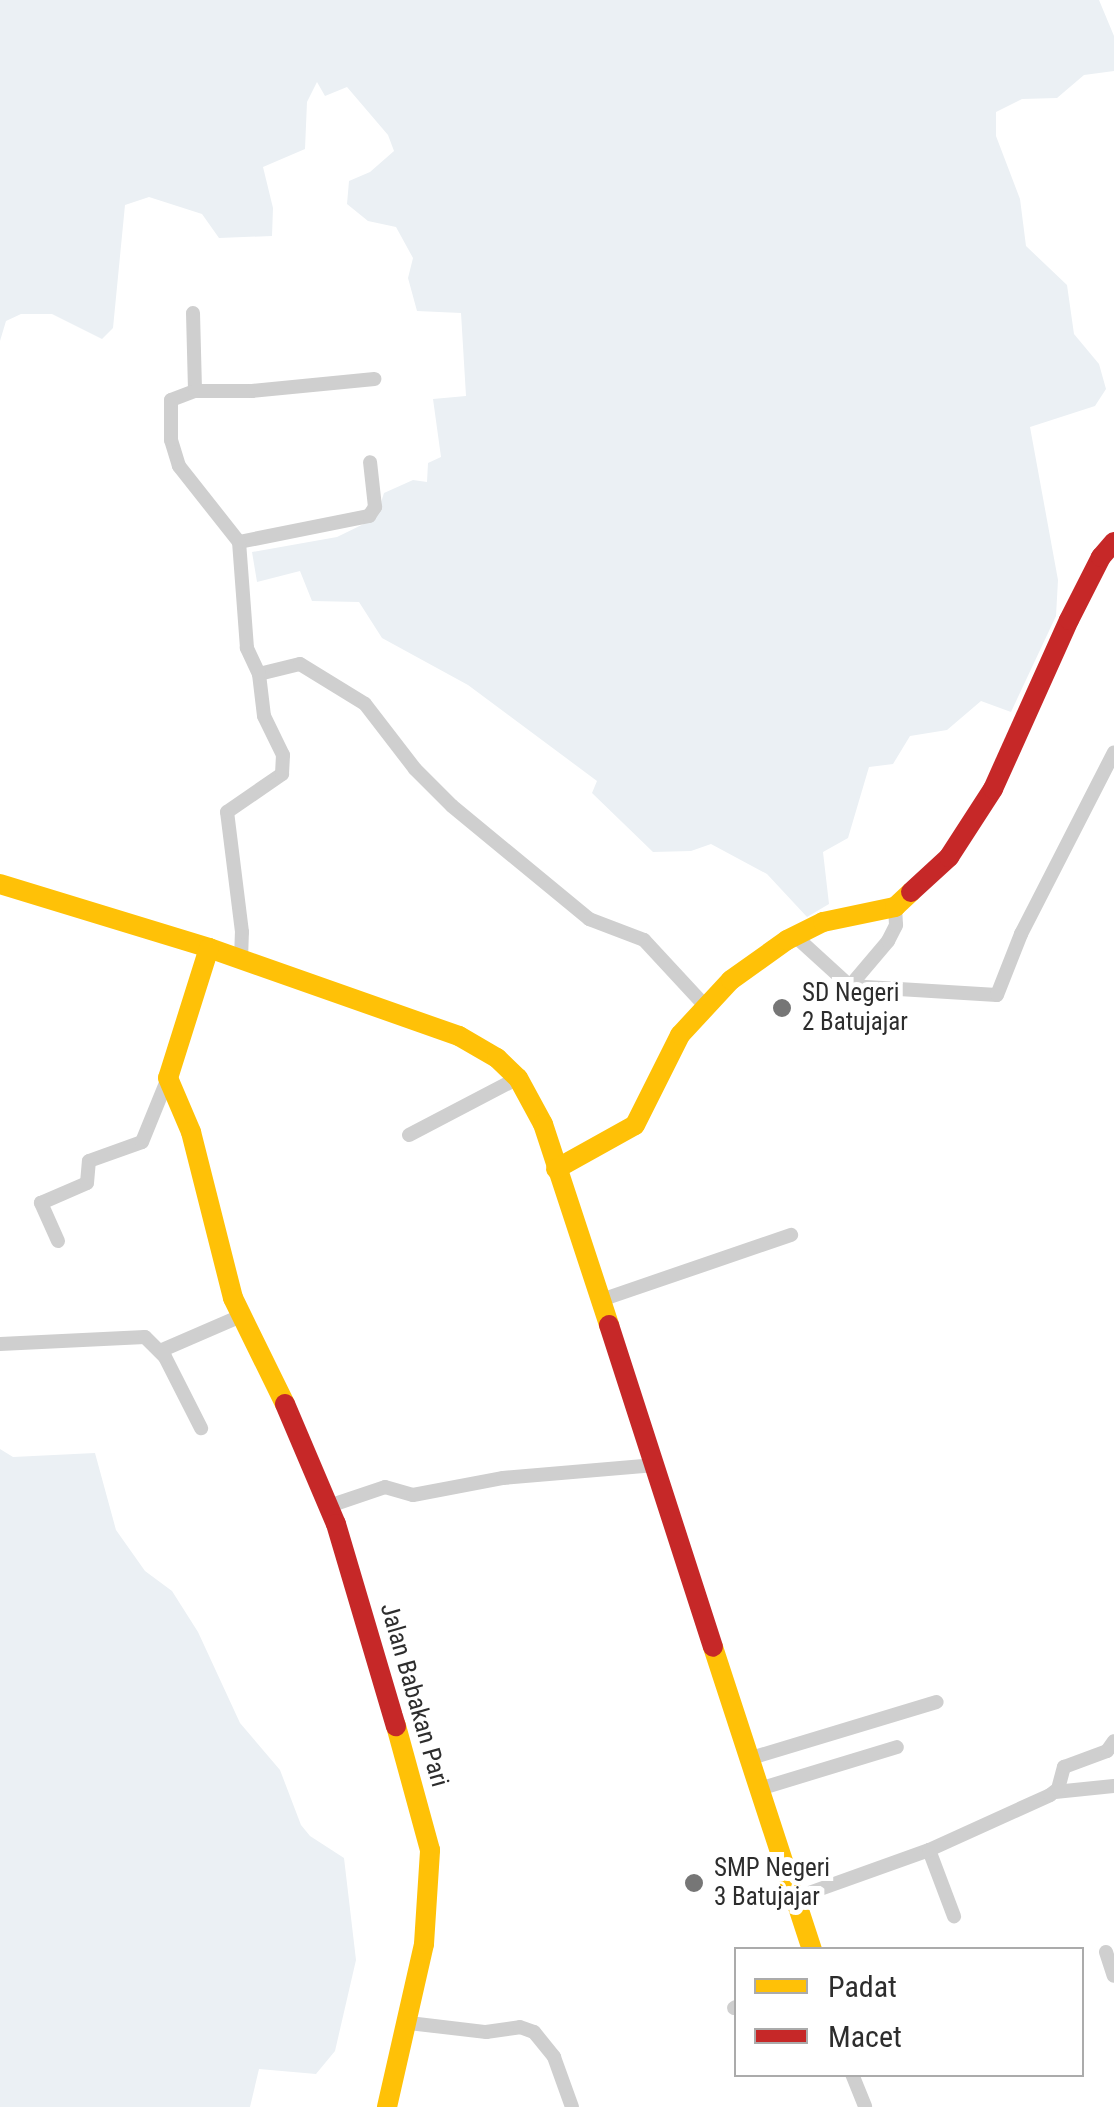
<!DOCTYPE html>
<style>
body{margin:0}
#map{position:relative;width:1114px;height:2107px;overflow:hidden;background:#fff;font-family:"Roboto Condensed",sans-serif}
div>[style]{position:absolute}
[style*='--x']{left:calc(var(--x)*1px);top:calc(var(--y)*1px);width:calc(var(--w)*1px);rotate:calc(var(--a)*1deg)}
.green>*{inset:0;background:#ebf0f4}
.street>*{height:14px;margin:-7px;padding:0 7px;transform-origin:7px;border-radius:7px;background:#cfcfcf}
.slow>*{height:20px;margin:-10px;padding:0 10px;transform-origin:10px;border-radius:10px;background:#ffc107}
.jam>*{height:20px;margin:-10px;padding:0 10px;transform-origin:10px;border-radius:10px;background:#c62828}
.dots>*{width:28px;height:28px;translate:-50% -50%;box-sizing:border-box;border:5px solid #fff;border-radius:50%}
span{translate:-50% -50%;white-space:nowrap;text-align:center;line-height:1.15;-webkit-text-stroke:10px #fff;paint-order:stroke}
.poi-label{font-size:25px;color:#2d2d2d}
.left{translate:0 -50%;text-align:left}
.street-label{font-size:25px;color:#2d2d2d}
.legend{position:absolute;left:734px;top:1947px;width:350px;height:130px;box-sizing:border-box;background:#fff;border:2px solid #ababab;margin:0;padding:12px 18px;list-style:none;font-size:30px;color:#2d2d2d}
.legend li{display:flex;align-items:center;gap:20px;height:50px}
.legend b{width:50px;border:2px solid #ababab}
</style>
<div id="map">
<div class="green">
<div style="clip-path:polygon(0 0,1099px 0,1114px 36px,1114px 71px,1084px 75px,1057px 98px,1022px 99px,996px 112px,996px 136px,1020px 199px,1026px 246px,1067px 285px,1074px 334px,1099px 364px,1106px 389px,1095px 406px,1030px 427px,1058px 580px,1056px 616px,1011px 712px,981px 701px,947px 730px,910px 736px,893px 764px,869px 767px,848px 838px,823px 852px,829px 904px,807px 917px,767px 874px,711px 844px,691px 851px,653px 852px,592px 793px,597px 781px,468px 685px,382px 638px,359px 602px,312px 601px,300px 571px,257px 582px,252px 552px,337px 537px,376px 518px,384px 493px,413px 480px,427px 482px,428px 463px,441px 457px,433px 399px,466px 396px,461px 313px,417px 311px,408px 278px,413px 258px,396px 227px,368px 221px,347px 204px,349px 181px,370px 172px,394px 151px,388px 135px,347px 87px,325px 96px,317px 82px,307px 102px,305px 149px,263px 167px,273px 208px,272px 236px,219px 238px,202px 214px,149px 197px,125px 205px,113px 328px,102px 339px,52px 314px,21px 314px,6px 321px,0 341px)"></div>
<div style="clip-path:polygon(0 1449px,13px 1457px,95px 1453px,116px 1530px,145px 1571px,172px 1591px,198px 1632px,240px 1723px,280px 1770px,301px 1825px,310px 1836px,344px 1858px,356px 1960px,335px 2051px,316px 2074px,259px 2069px,250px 2107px,0 2107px)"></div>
</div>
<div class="street">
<div style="--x:193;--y:313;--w:78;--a:88.5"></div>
<div style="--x:239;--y:542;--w:133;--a:-11.3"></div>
<div style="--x:369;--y:516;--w:11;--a:-56"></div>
<div style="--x:375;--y:507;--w:45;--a:-96.3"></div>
<div style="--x:259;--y:674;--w:42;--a:-13.7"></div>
<div style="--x:300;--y:664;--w:76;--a:31.6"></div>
<div style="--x:365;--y:704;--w:82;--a:52.4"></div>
<div style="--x:415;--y:769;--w:52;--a:45"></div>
<div style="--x:452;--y:806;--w:178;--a:39.5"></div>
<div style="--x:589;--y:919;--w:59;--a:20.9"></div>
<div style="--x:644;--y:940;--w:91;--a:47.2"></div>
<div style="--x:795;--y:936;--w:74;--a:42.3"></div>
<div style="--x:850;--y:986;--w:147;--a:3.5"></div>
<div style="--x:997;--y:995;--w:66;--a:-68.5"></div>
<div style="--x:1021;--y:934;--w:204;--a:-62.9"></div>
<div style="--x:241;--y:959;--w:27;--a:-88"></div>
<div style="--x:242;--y:932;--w:121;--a:-97.1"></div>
<div style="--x:227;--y:812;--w:67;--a:-34.6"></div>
<div style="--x:282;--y:774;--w:19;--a:-87"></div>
<div style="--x:283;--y:755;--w:43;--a:-116"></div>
<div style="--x:264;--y:716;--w:42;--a:-96.8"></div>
<div style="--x:259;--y:674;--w:29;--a:-115"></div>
<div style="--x:247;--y:648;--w:106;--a:-94.3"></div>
<div style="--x:239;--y:542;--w:97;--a:-128.3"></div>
<div style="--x:179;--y:466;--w:27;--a:-107"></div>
<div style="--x:171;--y:440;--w:40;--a:-90"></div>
<div style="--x:171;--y:400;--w:26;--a:-21"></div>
<div style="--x:195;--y:391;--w:57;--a:0"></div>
<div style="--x:252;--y:391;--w:123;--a:-5.6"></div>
<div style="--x:850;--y:986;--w:59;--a:-49.8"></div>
<div style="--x:888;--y:941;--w:18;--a:-63"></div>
<div style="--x:896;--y:925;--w:18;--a:-93"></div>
<div style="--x:409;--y:1135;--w:123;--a:-27.6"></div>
<div style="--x:58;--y:1241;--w:42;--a:-114.1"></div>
<div style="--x:41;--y:1203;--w:50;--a:-23.5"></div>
<div style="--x:87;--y:1183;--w:22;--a:-85"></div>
<div style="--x:89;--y:1161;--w:56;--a:-19.7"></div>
<div style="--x:142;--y:1142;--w:69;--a:-67.9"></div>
<div style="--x:601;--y:1300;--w:201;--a:-18.9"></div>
<div style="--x:0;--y:1344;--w:145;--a:-2.8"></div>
<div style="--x:145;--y:1337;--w:28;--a:45"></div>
<div style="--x:165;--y:1357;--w:80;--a:63.1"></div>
<div style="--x:160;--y:1351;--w:90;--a:-23.4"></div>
<div style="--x:329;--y:1506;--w:59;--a:-18.7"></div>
<div style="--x:385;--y:1487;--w:29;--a:16"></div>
<div style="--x:413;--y:1495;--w:92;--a:-10.7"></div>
<div style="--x:503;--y:1478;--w:153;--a:-4.9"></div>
<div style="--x:748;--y:1759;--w:197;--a:-16.8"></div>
<div style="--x:759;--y:1789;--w:144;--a:-16.9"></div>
<div style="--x:1055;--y:1792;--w:59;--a:-5.8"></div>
<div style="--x:929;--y:1850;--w:71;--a:69.3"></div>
<div style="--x:795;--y:1898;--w:142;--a:-19.7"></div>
<div style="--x:929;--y:1850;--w:133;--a:-24.4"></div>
<div style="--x:1050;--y:1795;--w:10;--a:-37"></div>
<div style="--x:1058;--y:1789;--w:23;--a:-75"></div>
<div style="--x:1064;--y:1767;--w:46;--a:-20.4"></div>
<div style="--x:1107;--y:1751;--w:12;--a:-55"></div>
<div style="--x:1106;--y:1952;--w:25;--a:72"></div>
<div style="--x:734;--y:2008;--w:2;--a:-27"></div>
<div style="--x:409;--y:2023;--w:78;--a:6.7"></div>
<div style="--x:486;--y:2032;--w:34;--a:-8"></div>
<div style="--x:520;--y:2027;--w:15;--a:20"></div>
<div style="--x:534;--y:2032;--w:32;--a:51"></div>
<div style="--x:554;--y:2057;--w:53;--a:70.2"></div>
<div style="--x:852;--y:2074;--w:35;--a:68"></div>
</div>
<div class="slow">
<div style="--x:0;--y:884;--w:219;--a:17"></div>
<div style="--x:209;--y:948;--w:265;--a:19.4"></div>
<div style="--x:459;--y:1036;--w:44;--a:30.1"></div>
<div style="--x:497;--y:1058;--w:29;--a:44"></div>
<div style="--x:518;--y:1078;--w:52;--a:61.5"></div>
<div style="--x:543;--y:1124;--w:212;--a:71.8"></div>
<div style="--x:209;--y:948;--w:136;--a:107.5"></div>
<div style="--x:168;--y:1078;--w:59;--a:66.9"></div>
<div style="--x:191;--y:1132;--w:171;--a:75.8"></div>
<div style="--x:233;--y:1298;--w:118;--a:63.9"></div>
<div style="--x:556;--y:1169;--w:90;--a:-29.1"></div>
<div style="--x:635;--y:1125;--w:101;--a:-63.4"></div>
<div style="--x:680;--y:1035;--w:75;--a:-47.2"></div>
<div style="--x:731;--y:980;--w:69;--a:-35.5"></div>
<div style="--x:787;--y:940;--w:40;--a:-26.6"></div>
<div style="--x:823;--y:922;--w:74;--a:-11.8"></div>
<div style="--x:895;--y:907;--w:22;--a:-43"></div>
<div style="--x:713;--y:1647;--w:319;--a:71.9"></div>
<div style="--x:387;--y:2107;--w:167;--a:-77.2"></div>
<div style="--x:424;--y:1944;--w:94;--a:-86.3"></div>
<div style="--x:430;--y:1850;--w:129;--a:-105.3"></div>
</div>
<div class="jam">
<div style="--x:911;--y:892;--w:52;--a:-42.6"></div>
<div style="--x:949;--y:857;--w:81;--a:-57.1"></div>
<div style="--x:993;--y:789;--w:185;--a:-65.8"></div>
<div style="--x:1069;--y:620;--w:71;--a:-63.1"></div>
<div style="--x:1101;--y:557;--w:20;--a:-49"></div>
<div style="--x:609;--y:1325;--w:338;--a:72.1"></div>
<div style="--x:285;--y:1404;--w:130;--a:67"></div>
<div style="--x:336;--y:1524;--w:211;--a:73.5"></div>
</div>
<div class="dots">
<div style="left:782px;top:1008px;background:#767676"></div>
<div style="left:694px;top:1883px;background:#767676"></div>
</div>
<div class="poi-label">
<span class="left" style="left:802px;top:1008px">SD Negeri<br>2 Batujajar</span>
<span class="left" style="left:714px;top:1883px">SMP Negeri<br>3 Batujajar</span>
</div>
<div class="street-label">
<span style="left:414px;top:1695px;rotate:74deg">Jalan Babakan Pari</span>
</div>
<ul class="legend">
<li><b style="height:12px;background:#ffc107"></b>Padat</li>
<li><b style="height:12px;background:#c62828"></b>Macet</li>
</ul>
</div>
